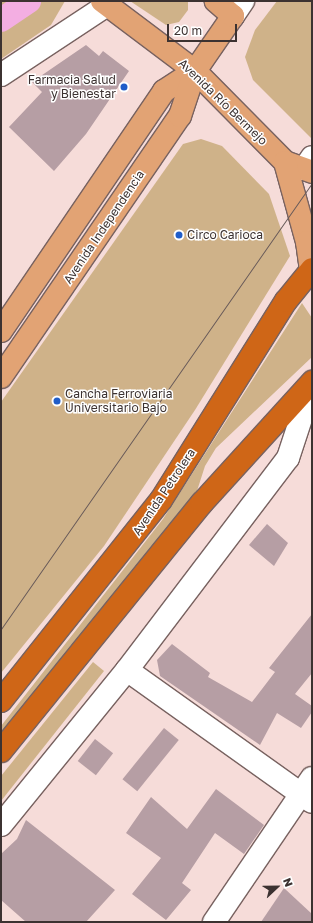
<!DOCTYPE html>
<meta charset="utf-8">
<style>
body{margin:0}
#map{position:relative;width:313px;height:923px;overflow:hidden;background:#f6dcd9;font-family:"Golos Text",sans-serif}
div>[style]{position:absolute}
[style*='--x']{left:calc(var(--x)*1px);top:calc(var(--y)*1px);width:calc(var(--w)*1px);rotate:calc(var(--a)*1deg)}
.green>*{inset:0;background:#cfb289}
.canal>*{height:24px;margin:-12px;padding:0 12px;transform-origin:12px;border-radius:12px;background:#f3aee2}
.building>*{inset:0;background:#b69ea4;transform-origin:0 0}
.roads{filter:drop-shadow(1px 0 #786260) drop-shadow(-1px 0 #786260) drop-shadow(0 1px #786260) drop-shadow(0 -1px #786260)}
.minor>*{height:22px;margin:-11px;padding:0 11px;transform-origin:11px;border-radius:11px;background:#fff}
.major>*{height:22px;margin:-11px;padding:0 11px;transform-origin:11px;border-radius:11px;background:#e2a374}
.highway>*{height:22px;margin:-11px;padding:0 11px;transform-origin:11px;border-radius:11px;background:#cf6617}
.tram>*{height:1px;margin:-0.5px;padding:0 0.5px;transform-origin:0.5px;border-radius:0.5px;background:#685a59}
.dots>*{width:11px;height:11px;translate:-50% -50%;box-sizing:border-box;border:2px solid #fff;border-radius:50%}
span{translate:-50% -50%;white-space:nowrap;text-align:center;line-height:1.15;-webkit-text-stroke:3px #fff;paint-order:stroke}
.poi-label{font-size:12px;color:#3c3231}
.right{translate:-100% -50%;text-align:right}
.left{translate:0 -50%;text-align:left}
.street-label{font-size:12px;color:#3c3231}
.frame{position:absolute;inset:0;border:2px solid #3c3231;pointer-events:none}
.north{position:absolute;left:257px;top:867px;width:40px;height:40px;-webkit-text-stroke:3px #fff;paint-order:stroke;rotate:68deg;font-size:11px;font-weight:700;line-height:16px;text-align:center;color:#3c3231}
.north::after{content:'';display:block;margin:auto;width:14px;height:18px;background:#3c3231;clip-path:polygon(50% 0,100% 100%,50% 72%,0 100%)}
.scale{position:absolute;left:167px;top:24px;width:70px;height:18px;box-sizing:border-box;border:2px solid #3c3231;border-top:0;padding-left:5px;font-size:12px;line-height:14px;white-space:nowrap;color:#3c3231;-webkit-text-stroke:3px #fff;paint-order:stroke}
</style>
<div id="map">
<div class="green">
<div style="clip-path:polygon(1px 1px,65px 1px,51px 25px,1px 59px)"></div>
<div style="clip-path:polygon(130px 1px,188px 1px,188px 10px,179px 22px,166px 25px)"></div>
<div style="clip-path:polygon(277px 1px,312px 1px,312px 139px,253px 80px,245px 57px,255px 30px)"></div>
<div style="clip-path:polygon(201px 139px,222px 146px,269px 194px,290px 256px,195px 410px,104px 546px,1px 673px,1px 402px,183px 144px)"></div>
<div style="clip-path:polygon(302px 303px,312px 318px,312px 357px,216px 448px,205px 466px,196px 494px,1px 733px,1px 726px,163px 519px)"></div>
<div style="clip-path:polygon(93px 662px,104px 671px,1px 801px,1px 776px)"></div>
</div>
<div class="canal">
<div style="--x:1;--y:20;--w:34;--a:-34"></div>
</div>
<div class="building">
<div style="clip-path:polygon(86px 45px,99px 56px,103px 51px,129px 71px,86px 134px,54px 171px,9px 127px,42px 92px,32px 82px)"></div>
<div style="clip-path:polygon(267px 524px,288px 543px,274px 566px,249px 545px)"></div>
<div style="clip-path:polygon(312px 614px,312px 673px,295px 694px,312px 706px,312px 712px,301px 728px,277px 713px,260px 745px,160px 676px,157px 660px,172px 644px,210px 673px,208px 677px,252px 702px,275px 672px,269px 668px)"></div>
<div style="left:164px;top:728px;width:19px;height:66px;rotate:39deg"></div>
<div style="left:95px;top:739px;width:23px;height:28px;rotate:38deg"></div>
<div style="clip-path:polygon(216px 789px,264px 825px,244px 854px,215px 833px,182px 883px,191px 890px,166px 920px,132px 894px,161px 858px,126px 833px,151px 797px,187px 829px)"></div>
<div style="clip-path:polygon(26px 820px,115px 890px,86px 922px,26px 922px,1px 900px,1px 854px,17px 839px)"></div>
<div style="clip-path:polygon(284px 888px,312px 914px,312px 922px,261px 922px)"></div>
</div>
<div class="roads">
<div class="minor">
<div style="--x:233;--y:16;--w:18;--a:-56"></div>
<div style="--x:1;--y:75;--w:127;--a:-33.4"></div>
<div style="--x:304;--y:169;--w:14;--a:-56"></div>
<div style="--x:127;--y:670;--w:227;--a:35.5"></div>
<div style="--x:1;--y:825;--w:200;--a:-50.9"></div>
<div style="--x:127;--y:670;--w:266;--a:-52.8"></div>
<div style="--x:288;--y:458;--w:77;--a:-71.8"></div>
<div style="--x:214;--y:922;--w:174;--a:-55.8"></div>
</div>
<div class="major">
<div style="--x:102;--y:1;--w:116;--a:37"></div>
<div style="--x:195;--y:71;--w:128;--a:45.3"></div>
<div style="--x:285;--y:162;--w:29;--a:20"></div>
<div style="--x:285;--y:162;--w:83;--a:74.6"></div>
<div style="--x:307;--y:242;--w:29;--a:82"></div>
<div style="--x:1;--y:331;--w:290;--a:-55.8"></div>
<div style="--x:164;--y:91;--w:37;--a:-33"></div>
<div style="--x:1;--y:377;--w:316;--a:-55.6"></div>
<div style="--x:180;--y:116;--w:47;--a:-71.6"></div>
<div style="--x:195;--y:71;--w:67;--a:-55.4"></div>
<div style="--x:233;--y:16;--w:23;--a:-139"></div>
</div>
<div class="highway">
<div style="--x:1;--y:701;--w:257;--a:-51.5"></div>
<div style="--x:161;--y:500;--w:235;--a:-57.9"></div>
<div style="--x:286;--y:301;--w:41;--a:-50.9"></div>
<div style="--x:1;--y:751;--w:319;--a:-51"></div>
<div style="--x:202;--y:503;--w:164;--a:-47.7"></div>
</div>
</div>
<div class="tram">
<div style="--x:1;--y:629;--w:544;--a:-55.11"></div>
</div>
<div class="dots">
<div style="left:124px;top:87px;background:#1f5dc9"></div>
<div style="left:179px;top:235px;background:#1f5dc9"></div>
<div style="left:57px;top:401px;background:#1f5dc9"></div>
</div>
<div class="poi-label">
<span class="right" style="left:116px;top:87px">Farmacia Salud<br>y Bienestar</span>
<span class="left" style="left:187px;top:235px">Circo Carioca</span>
<span class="left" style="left:65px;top:401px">Cancha Ferroviaria<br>Universitario Bajo</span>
</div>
<div class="street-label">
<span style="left:223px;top:102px;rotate:44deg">Avenida Río Bermejo</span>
<span style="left:104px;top:227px;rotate:-56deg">Avenida Independencia</span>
<span style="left:164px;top:492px;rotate:-56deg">Avenida Petrolera</span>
</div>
<div class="frame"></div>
<div class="north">N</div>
<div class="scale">20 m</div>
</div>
